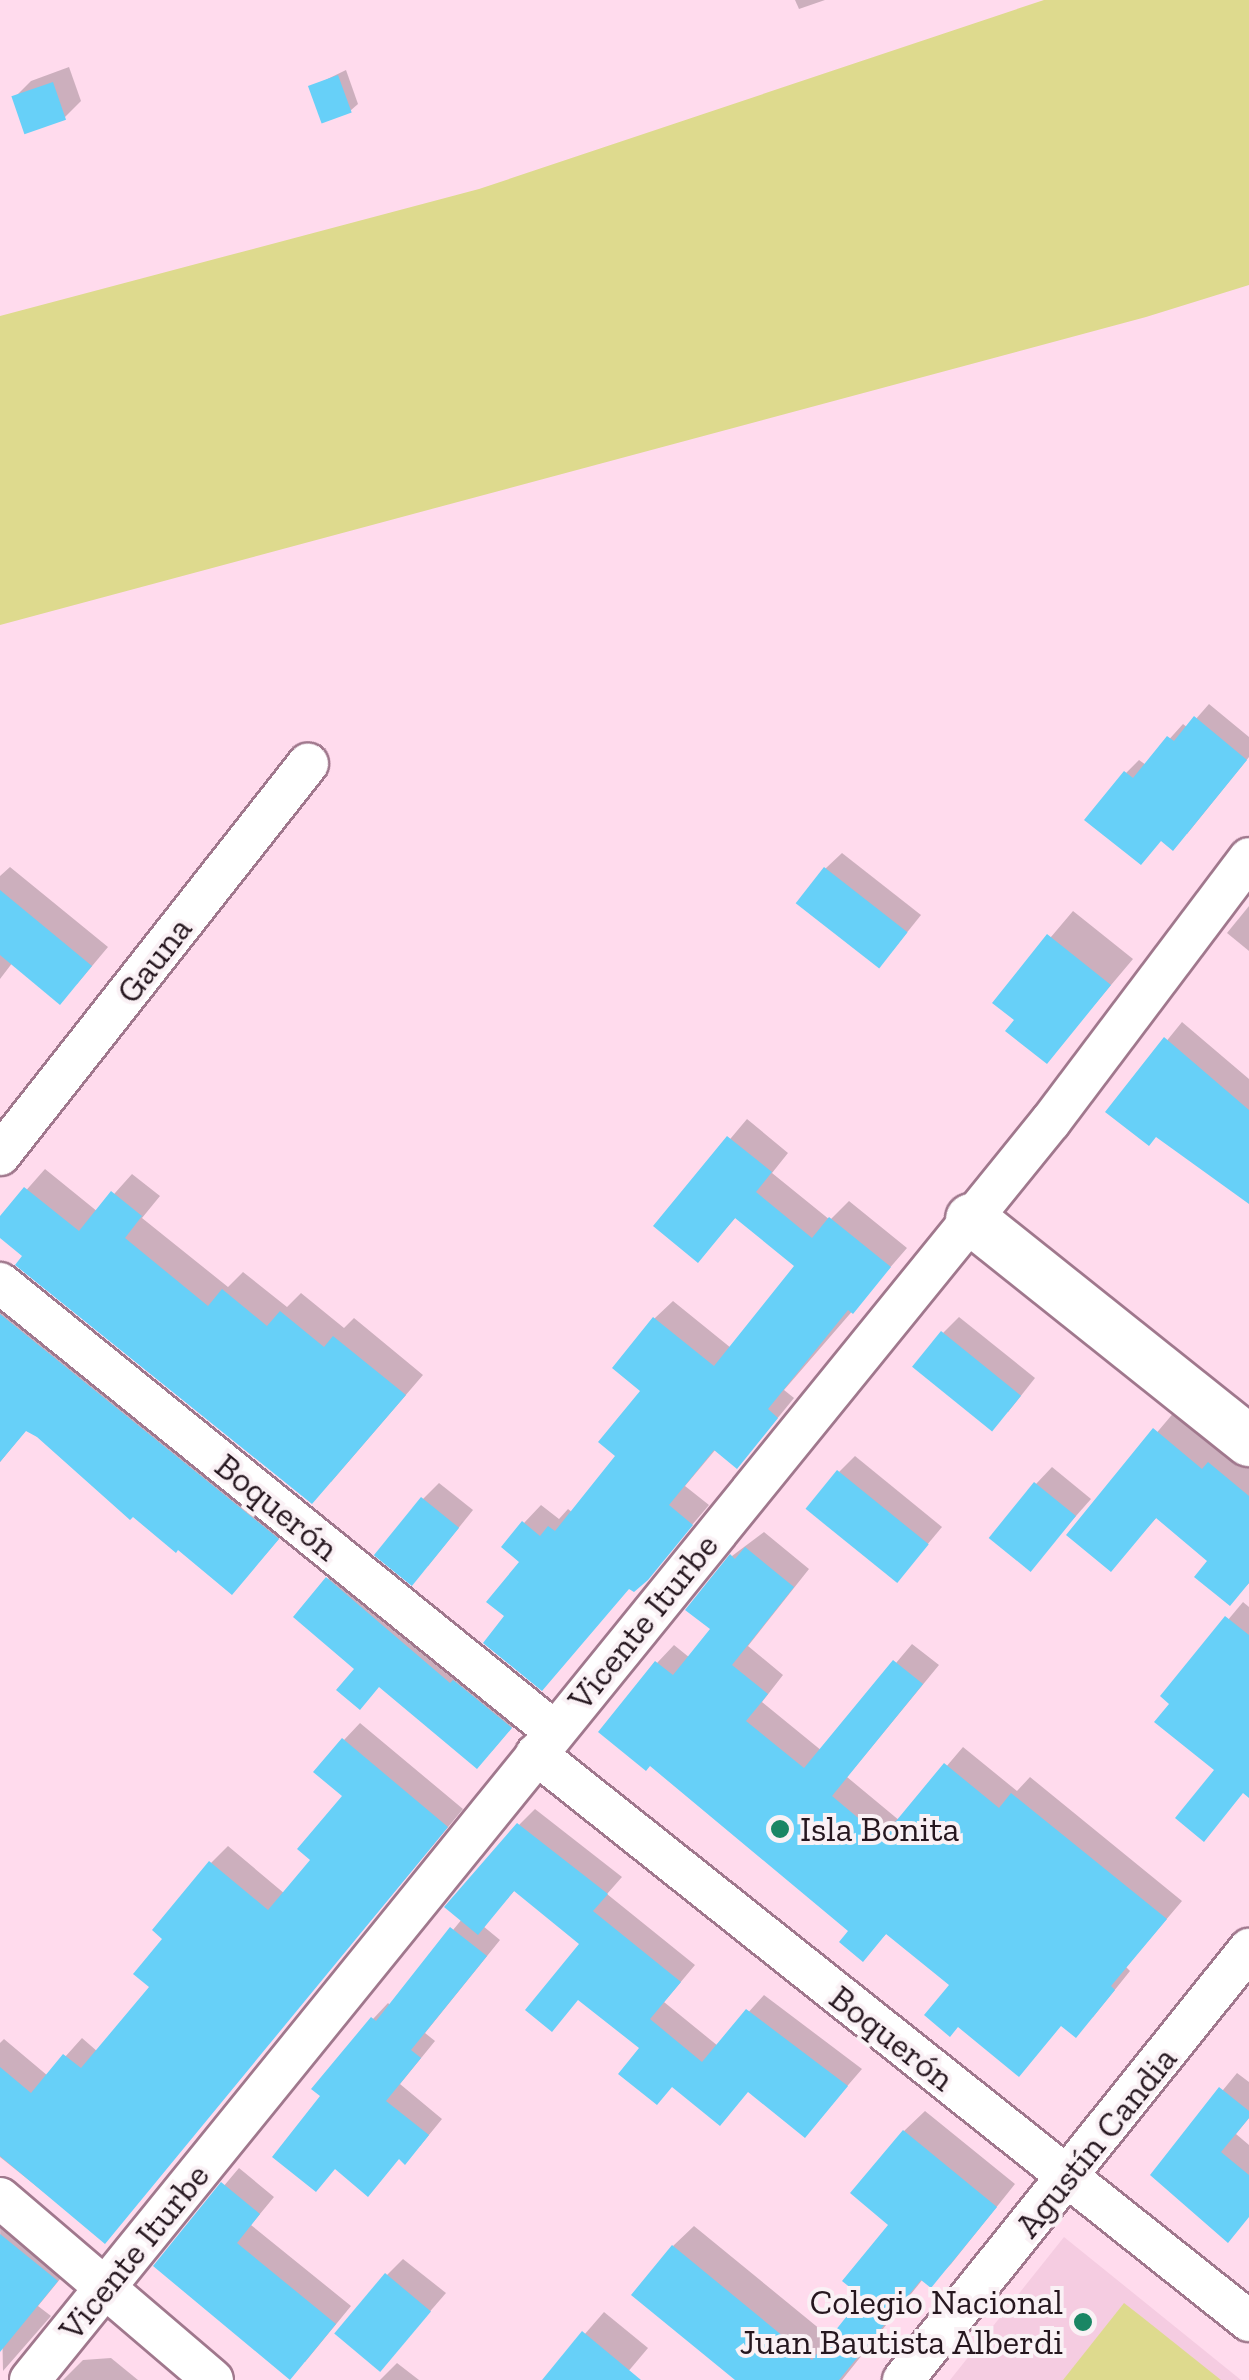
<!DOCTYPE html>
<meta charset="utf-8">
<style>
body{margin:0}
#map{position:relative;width:1249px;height:2380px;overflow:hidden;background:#ffdbed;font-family:"Zilla Slab",serif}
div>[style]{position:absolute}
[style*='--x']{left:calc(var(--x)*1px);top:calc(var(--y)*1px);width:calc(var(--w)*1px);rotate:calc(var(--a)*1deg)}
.built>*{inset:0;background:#f5cce1}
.green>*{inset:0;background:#deda8e}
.shadow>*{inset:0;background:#0003}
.building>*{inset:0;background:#67d0f8;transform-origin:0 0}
.roads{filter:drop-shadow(2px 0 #a0788d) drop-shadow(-2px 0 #a0788d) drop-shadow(0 2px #a0788d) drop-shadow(0 -2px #a0788d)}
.minor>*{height:40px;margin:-20px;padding:0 20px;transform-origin:20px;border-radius:20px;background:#fff}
.tertiary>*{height:50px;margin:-25px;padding:0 25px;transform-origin:25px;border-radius:25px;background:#fff}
.dots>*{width:28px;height:28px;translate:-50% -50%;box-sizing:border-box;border:5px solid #faf1f5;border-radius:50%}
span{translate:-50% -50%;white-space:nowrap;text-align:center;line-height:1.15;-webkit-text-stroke:8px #faf1f5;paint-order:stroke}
.street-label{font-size:35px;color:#26171f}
.poi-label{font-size:35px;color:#26171f}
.left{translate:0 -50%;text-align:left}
.right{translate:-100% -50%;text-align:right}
</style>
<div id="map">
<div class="built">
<div style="clip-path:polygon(1064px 2237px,1241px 2380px,950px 2380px)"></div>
</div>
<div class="green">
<div style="clip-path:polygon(1044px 0,1249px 0,1249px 285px,1146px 317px,0 625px,0 316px,479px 189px)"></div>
<div style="clip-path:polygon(1124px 2303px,1142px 2317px,1221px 2380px,1063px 2380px)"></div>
</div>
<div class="shadow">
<div style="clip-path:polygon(795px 0,825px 0,799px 9px)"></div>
<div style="clip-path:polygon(69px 67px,81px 101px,65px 117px,15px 97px,31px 81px)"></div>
<div style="clip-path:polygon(346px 70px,358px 104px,350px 111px,311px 87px)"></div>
<div style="clip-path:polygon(1209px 704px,1249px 737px,1249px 757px,1187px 834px,1126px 773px,1139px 760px,1146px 765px,1183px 724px,1188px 728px)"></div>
<div style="clip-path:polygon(842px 853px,921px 915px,893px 950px,825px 869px)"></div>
<div style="clip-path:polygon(10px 867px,108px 947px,77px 984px,13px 962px,0 979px,0 876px)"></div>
<div style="clip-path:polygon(1249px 906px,1249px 951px,1227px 933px)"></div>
<div style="clip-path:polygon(1073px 911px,1133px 959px,1047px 1061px,1018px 1019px,996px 1002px)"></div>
<div style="clip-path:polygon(1182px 1022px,1249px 1079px,1249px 1199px,1157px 1135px,1109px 1112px)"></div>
<div style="clip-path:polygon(747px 1119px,788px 1153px,772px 1173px,830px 1220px,849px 1201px,907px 1248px,784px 1390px,794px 1398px,754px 1447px,716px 1449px,685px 1486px,709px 1505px,647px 1578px,631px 1587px,508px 1616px,523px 1561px,524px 1523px,541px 1505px,559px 1519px,568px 1509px,573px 1513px,619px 1456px,644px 1390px,615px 1367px,655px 1318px,673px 1301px,731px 1348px,798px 1266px,737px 1216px,698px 1260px,657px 1226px)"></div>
<div style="clip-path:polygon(45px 1169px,98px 1212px,132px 1174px,160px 1196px,142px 1218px,228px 1287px,243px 1272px,287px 1307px,301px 1293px,344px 1328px,354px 1318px,423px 1375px,331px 1482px,0 1235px,0 1220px)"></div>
<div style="clip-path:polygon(0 1290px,294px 1521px,248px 1575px,87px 1474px,27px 1429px,0 1462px)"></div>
<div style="clip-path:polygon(959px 1317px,1035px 1378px,1008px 1412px,943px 1333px)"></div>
<div style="clip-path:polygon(1176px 1410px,1249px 1458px,1249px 1583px,1229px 1603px,1211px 1561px,1158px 1516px,1111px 1568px,1070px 1535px)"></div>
<div style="clip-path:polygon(855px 1456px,942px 1527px,912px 1563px,839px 1472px)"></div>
<div style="clip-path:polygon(1052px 1467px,1091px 1499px,1030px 1568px,1036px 1484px)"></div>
<div style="clip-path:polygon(439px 1483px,473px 1510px,428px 1566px,423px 1499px)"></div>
<div style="clip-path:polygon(764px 1532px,809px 1569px,748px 1646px,783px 1675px,762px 1702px,822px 1751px,912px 1644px,939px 1665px,847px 1777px,900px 1821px,963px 1747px,1017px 1791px,1030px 1777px,1182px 1901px,1126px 1967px,1130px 1971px,1093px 2017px,1063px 2024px,959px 2024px,952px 1984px,888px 1932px,862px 1959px,852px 1931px,657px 1663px,674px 1645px,690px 1658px,713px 1629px,732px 1556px)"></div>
<div style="clip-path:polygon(343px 1564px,525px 1712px,492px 1751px,357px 1668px,328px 1579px)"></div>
<div style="clip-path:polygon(1243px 1602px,1249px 1607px,1249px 1792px,1217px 1770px,1164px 1696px)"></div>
<div style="clip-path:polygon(360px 1723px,463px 1809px,105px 2241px,0 2157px,0 2043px,4px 2039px,48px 2076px,82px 2038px,98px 2052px,152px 1987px,166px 1938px,211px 1863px,228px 1846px,285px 1894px,313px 1859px,346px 1795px,344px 1740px)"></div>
<div style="clip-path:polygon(535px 1809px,622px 1877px,607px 1894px,695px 1965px,664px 2002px,718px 2046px,764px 1995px,862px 2069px,805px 2135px,749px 2090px,642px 2048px,582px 1943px,516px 1889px,483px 1926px,500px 1940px,425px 2033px,435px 2041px,400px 2084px,442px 2119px,420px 2146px,324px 2096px,373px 2019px,388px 2003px,391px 2006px,462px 1919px,519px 1825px)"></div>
<div style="clip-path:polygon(1237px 2073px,1249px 2082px,1249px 2118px,1236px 2134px,1249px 2145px,1249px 2217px,1153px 2175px)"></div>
<div style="clip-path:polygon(925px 2111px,1015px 2184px,951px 2264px,930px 2285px,923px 2279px,842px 2380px,739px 2380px,673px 2246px,694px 2226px,832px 2339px,866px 2297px,892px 2224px,904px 2131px)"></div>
<div style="clip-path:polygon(239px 2168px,274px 2197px,251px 2225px,351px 2306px,305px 2362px,157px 2265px)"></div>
<div style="clip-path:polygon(13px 2212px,74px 2262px,38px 2306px,51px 2316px,3px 2371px,0 2224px)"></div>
<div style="clip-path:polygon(403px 2259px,446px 2293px,381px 2368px,387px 2275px)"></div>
<div style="clip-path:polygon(604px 2312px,648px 2348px,621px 2380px,545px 2380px)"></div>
<div style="clip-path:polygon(111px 2358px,138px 2380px,63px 2380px,83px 2360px)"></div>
<div style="clip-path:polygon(397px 2363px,419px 2380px,380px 2380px)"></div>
</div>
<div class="building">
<div style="left:338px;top:75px;width:40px;height:32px;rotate:70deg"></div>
<div style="left:53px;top:82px;width:40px;height:44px;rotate:71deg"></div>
<div style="clip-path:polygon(1194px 716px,1247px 760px,1173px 851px,1161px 841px,1141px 865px,1084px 820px,1124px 771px,1133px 778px,1167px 736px,1174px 741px)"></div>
<div style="left:824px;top:867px;width:106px;height:46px;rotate:38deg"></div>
<div style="clip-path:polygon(0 890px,92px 966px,60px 1005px,0 955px)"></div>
<div style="clip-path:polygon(1047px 934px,1111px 985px,1047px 1064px,1005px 1031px,1014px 1020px,992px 1003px)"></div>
<div style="clip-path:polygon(1164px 1037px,1249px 1110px,1249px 1204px,1156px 1137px,1149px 1146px,1105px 1112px)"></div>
<div style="clip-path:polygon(727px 1136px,772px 1172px,756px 1192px,812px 1238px,829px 1217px,891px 1267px,853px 1314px,848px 1310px,768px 1409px,778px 1418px,737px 1469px,714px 1450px,669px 1505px,693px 1525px,648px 1580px,634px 1592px,629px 1589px,542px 1691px,483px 1643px,504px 1616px,486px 1602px,519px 1562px,501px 1547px,522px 1521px,540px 1536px,548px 1526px,555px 1531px,615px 1456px,598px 1442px,640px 1391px,612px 1368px,653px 1317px,714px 1366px,794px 1266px,735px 1218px,698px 1263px,653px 1226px)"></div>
<div style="clip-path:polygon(24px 1187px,79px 1231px,111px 1191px,142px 1216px,125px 1238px,208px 1306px,222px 1289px,267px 1326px,280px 1311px,324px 1347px,333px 1336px,406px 1395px,312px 1504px,15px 1265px,22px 1256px,0 1238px,0 1216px)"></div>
<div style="clip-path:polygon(0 1314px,279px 1539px,232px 1595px,178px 1550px,176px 1553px,133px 1517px,130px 1520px,37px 1437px,26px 1431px,0 1462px)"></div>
<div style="left:941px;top:1331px;width:103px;height:46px;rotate:39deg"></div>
<div style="clip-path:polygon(1153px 1428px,1202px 1469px,1208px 1462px,1249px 1496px,1249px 1583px,1230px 1606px,1194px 1577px,1207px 1561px,1156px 1518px,1111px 1572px,1066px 1535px)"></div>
<div style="left:837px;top:1470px;width:118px;height:50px;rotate:39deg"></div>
<div style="left:1034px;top:1482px;width:54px;height:72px;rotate:39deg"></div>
<div style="left:421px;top:1497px;width:49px;height:75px;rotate:39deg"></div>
<div style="clip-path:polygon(745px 1547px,794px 1587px,732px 1665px,768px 1694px,746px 1721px,804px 1768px,893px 1660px,923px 1684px,832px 1796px,882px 1838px,944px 1763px,999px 1808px,1011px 1793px,1167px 1919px,1111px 1986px,1115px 1990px,1076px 2038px,1061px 2026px,1019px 2077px,958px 2027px,950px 2037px,924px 2015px,949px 1985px,886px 1934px,863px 1962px,839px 1942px,848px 1931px,650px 1766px,646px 1771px,598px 1732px,655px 1661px,673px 1675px,710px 1629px,685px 1610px,730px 1554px,735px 1559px)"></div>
<div style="clip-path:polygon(326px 1577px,450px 1683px,453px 1680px,512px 1728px,477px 1769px,379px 1687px,360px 1710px,336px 1690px,354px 1669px,293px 1617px)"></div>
<div style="clip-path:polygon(1225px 1616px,1249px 1635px,1249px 1798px,1243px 1793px,1204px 1842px,1175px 1818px,1214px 1770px,1154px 1722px,1169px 1704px,1160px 1696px)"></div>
<div style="clip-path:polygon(342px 1738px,448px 1827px,105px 2244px,0 2156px,0 2067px,31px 2093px,63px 2054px,81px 2068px,149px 1987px,133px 1974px,162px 1939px,152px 1930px,209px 1861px,268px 1910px,310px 1860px,297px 1849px,342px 1796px,313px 1772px)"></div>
<div style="clip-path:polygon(517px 1823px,608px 1894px,593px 1911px,681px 1982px,650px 2019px,702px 2062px,746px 2009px,848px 2086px,805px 2138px,748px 2092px,720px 2126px,672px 2087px,657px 2105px,618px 2074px,639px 2048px,578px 2000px,552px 2032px,525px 2010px,579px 1944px,514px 1891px,478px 1935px,444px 1907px)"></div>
<div style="clip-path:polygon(450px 1927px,487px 1956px,411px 2050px,421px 2058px,386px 2101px,429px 2135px,405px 2165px,399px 2159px,368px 2197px,335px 2169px,316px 2192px,272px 2157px,320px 2096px,311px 2089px,371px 2017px,376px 2021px)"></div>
<div style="clip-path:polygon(1219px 2087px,1249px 2111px,1249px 2118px,1221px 2152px,1249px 2175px,1249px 2217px,1228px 2243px,1150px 2175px)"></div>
<div style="clip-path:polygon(903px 2130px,997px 2207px,931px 2288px,921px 2280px,839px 2380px,735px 2380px,631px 2295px,672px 2245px,812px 2360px,862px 2297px,842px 2281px,888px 2225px,850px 2193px)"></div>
<div style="clip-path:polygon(221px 2182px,260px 2214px,237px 2243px,336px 2324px,290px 2380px,153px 2266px)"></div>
<div style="clip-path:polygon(0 2234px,58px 2281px,0 2352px)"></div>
<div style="left:385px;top:2273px;width:60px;height:79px;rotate:40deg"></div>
<div style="clip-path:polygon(582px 2331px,641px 2380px,542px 2380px)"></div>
</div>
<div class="roads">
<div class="minor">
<div style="--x:0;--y:1155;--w:498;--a:-51.8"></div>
<div style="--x:0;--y:1283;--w:712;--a:38.96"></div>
<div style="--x:536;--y:1754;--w:911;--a:38.49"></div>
<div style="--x:0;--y:2198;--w:280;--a:40.5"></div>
<div style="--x:30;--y:2380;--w:1621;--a:-50.96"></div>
<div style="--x:1051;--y:1121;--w:329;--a:-53"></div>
<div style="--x:903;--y:2380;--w:553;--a:-51.24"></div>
</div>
<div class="tertiary">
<div style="--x:971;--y:1219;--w:356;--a:38.6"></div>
</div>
</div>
<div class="dots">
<div style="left:780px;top:1829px;background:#1a8664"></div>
<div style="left:1083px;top:2322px;background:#1a8664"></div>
</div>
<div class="street-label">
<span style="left:154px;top:960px;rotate:-52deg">Gauna</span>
<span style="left:277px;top:1507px;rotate:39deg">Boquerón</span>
<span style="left:643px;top:1622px;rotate:-51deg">Vicente Iturbe</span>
<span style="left:892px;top:2038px;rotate:38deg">Boquerón</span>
<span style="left:1096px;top:2142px;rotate:-51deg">Agustín Candia</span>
<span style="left:134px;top:2252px;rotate:-51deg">Vicente Iturbe</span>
</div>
<div class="poi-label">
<span class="left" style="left:800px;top:1829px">Isla Bonita</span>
<span class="right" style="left:1063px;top:2322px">Colegio Nacional<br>Juan Bautista Alberdi</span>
</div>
</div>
